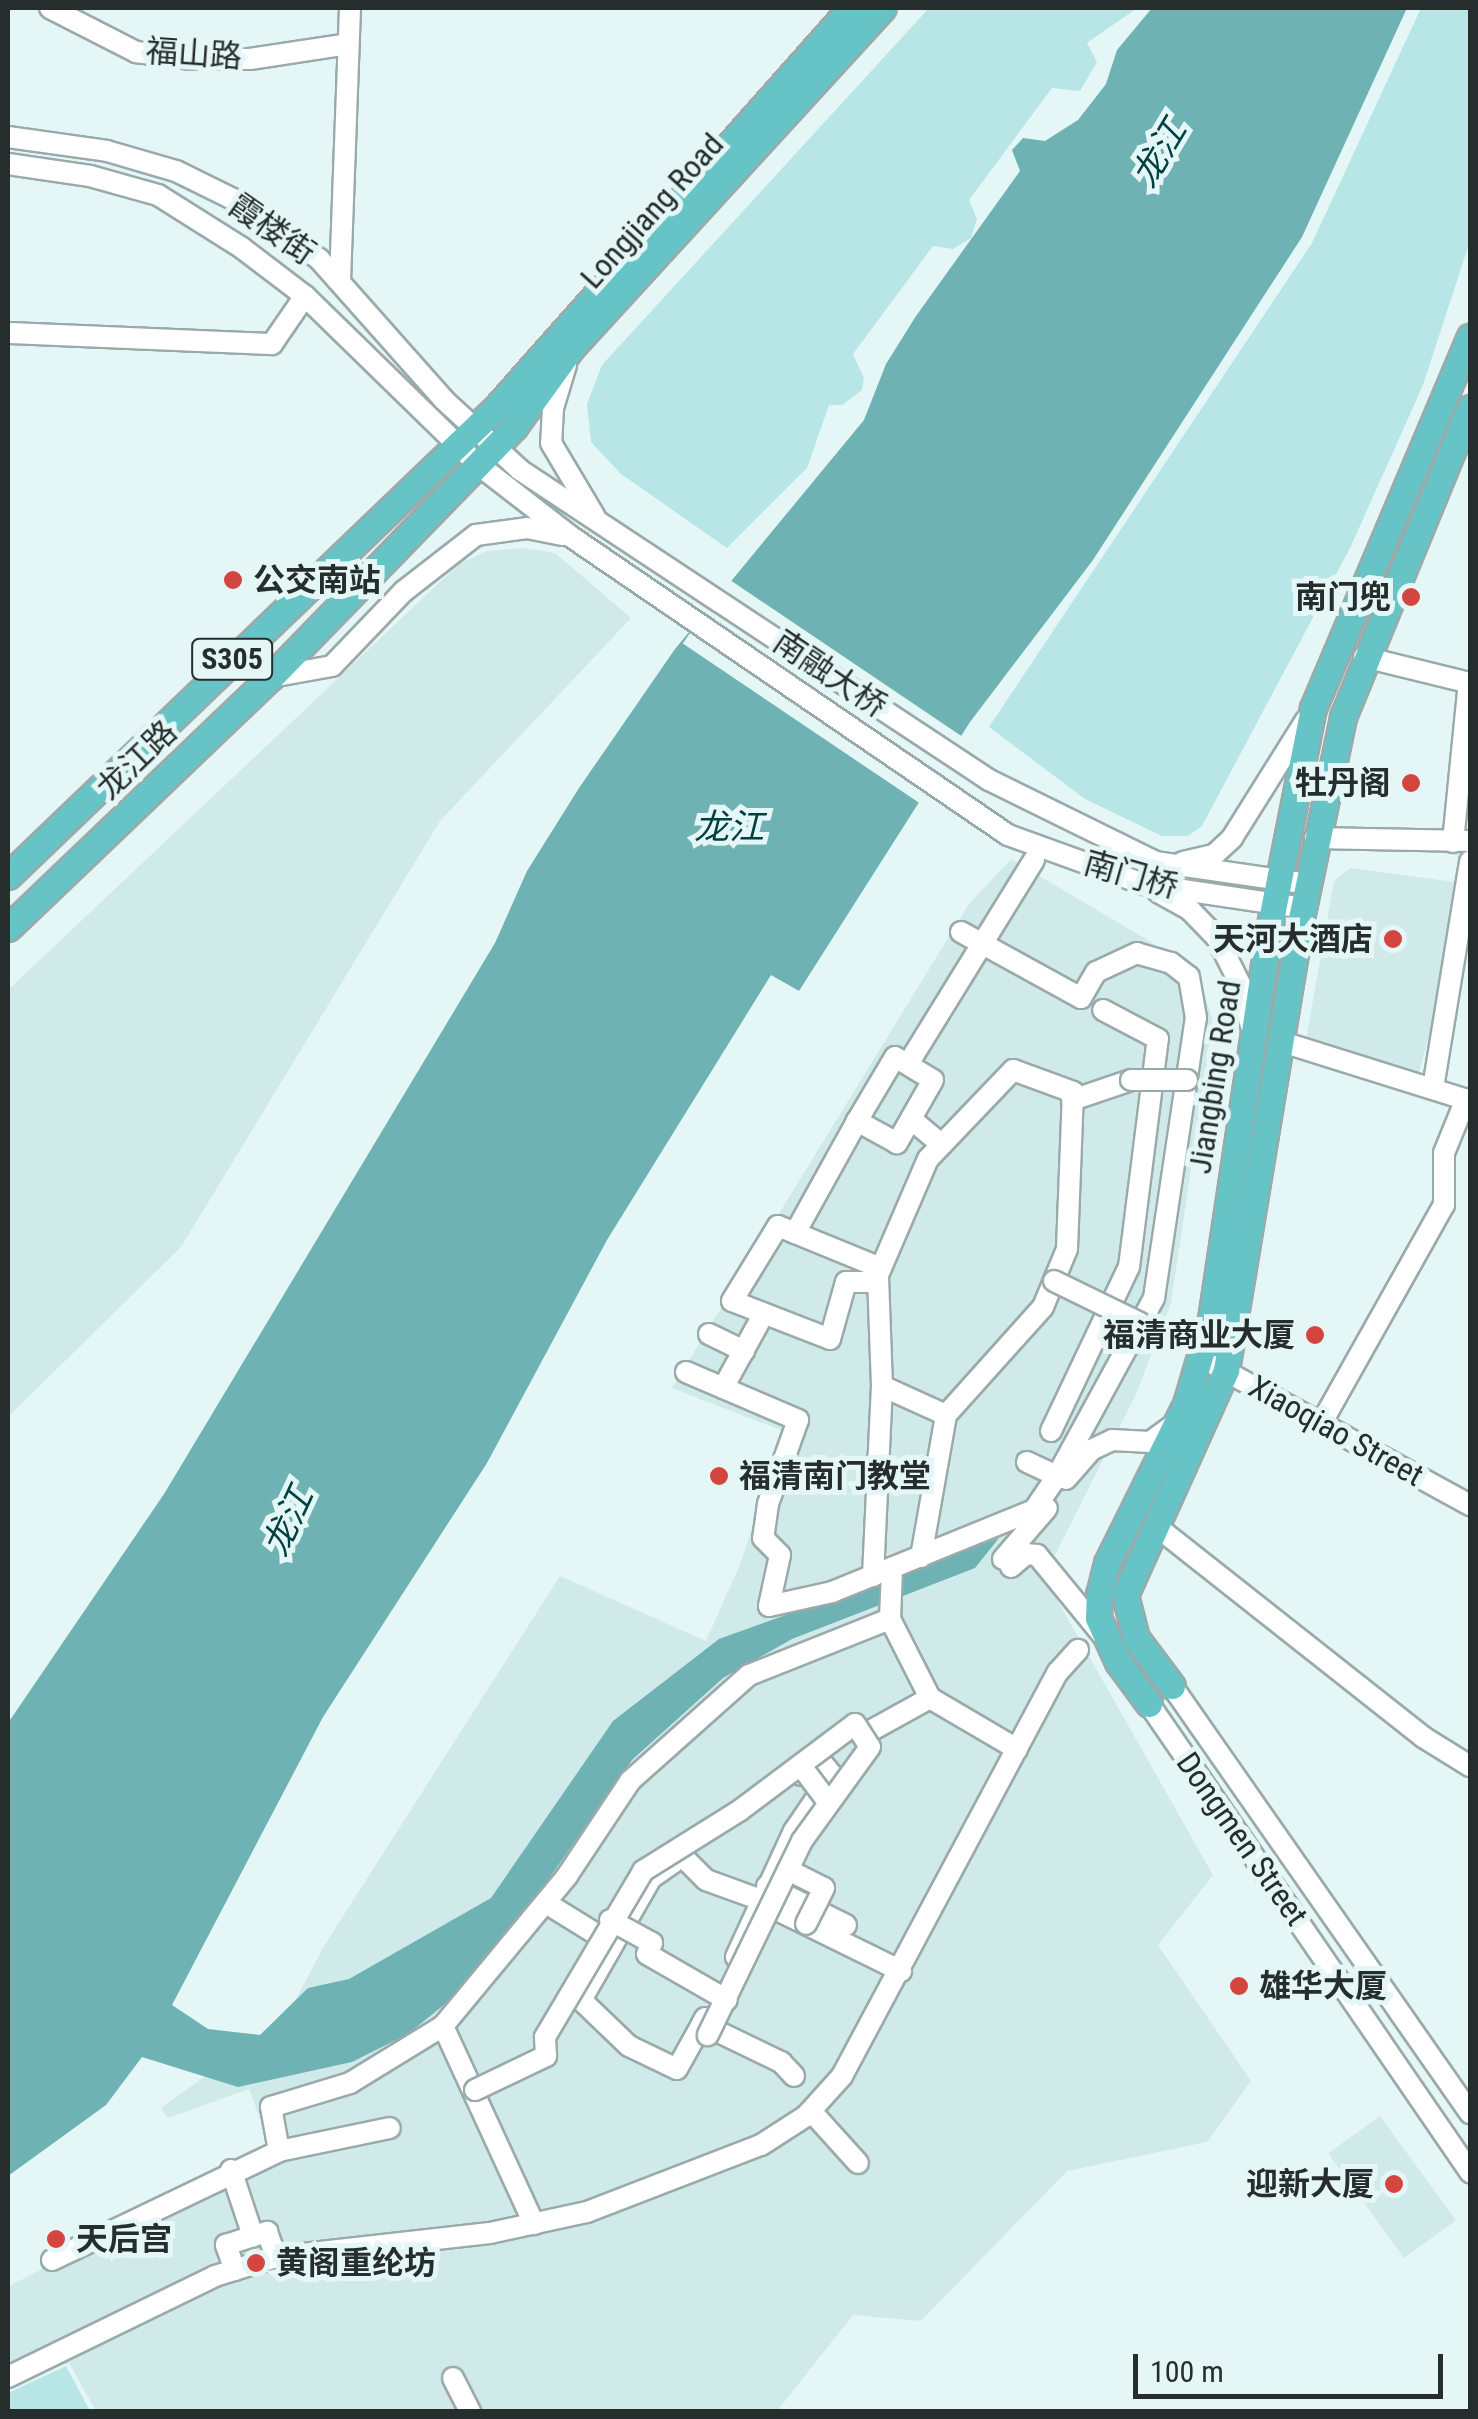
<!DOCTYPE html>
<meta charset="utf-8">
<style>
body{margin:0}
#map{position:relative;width:1478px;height:2419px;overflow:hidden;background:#e5f6f6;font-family:"Roboto Condensed","Noto Sans SC",sans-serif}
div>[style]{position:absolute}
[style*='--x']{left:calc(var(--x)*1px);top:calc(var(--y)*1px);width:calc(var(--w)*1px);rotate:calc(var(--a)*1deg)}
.built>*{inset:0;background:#d0eaea;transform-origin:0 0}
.green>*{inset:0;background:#b8e6e7}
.water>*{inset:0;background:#6fb2b3}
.pier>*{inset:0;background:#e5f6f6;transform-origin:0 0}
.roads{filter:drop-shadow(2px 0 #9aaaaa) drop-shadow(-2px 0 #9aaaaa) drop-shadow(0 2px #9aaaaa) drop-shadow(0 -2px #9aaaaa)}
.minor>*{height:20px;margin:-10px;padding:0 10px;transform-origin:10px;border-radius:10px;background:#fff}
.major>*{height:25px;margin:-12.5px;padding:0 12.5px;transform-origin:12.5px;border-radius:12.5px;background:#66c4c6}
.bridges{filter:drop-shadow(2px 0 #9aaaaa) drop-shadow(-2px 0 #9aaaaa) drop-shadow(0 2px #9aaaaa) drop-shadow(0 -2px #9aaaaa)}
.minor-bridge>*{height:20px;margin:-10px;padding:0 10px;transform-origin:10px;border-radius:10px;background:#fff}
.dots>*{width:28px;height:28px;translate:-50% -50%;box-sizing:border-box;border:5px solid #e5f6f6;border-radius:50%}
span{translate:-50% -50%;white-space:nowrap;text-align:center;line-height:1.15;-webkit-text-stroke:10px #e5f6f6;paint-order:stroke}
.shield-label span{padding:2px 8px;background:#e5f6f6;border:2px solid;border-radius:8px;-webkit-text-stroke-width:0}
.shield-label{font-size:30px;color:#262d2d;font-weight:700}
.street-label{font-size:32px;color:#262d2d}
.poi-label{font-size:32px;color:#262d2d;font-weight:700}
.left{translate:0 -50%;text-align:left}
.right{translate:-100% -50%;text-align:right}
.water-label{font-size:35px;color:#004042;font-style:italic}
.frame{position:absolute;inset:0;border:10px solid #262d2d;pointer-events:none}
.scale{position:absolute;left:1133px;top:2354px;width:310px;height:45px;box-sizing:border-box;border:5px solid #262d2d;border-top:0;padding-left:12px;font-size:30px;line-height:35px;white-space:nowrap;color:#262d2d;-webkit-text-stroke:8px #e5f6f6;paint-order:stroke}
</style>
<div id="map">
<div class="built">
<div style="clip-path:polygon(523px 548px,555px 553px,631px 618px,440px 821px,181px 1247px,8px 1417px,8px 990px,459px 564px,487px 551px)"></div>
<div style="clip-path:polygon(1011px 859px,1198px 970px,1213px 1022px,1171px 1303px,1136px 1394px,1044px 1577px,1213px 1875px,1158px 1945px,1251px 2081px,1207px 2142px,1067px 2171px,921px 2321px,853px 2315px,777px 2411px,96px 2411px,69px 2363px,9px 2382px,8px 2287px,271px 2148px,249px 2089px,168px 2118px,161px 2108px,286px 2018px,324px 1946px,560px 1576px,706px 1641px,741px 1562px,783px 1431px,672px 1388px,969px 904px)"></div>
<div style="clip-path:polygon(1350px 868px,1470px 884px,1418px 1076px,1306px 1040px,1334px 881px)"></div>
<div style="left:1380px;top:2116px;width:129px;height:64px;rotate:54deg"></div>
</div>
<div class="green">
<div style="clip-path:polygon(929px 8px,1137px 8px,1087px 43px,1097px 62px,1080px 91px,1052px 88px,969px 200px,977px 219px,971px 238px,953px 249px,933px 246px,853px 354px,864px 378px,862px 390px,842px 405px,829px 405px,807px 468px,727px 548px,621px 474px,591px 442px,587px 404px,602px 365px)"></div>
<div style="clip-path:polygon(1421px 8px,1470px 8px,1470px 241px,1423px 385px,1351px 546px,1202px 826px,1188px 836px,1162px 836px,1085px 799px,989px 727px,1312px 243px)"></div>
<div style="clip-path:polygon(66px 2366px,90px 2411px,8px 2411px,8px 2393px)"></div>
</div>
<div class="water">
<div style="clip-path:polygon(1152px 8px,1407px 8px,1302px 237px,1093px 560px,970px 722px,799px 991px,771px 975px,607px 1240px,487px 1463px,323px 1717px,172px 2005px,208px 2029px,260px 2035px,308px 1988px,349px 1979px,491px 1898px,613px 1721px,719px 1639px,999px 1538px,975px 1568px,792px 1639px,723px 1678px,632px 1760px,522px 1917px,450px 2000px,408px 2034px,352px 2062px,238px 2087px,142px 2057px,106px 2105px,8px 2176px,8px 1723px,164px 1494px,495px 943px,527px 871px,579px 788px,675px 649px,864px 420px,886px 364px,916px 316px,1020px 171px,1012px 150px,1023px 138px,1045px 141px,1078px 120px,1106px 84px,1117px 50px)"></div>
</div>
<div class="pier">
<div style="left:727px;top:578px;width:288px;height:79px;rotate:34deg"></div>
</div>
<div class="roads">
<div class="minor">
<div style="--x:50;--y:8;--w:97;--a:27.1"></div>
<div style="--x:136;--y:52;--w:54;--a:7.4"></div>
<div style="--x:190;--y:59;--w:60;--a:0"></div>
<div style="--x:250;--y:59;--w:99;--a:-8.7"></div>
<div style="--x:8;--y:137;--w:100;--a:8"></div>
<div style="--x:107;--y:151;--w:72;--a:16.2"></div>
<div style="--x:176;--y:171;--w:64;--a:26.2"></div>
<div style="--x:233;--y:199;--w:105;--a:34.9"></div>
<div style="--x:319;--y:259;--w:188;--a:48.4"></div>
<div style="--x:444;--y:400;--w:103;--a:42.6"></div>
<div style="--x:520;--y:470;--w:562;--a:33.46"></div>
<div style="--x:989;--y:780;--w:186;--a:26.2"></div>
<div style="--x:1156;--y:862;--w:154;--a:8.2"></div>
<div style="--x:8;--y:164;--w:83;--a:8.3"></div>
<div style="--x:90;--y:176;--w:71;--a:15.6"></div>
<div style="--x:158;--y:195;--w:99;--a:32.2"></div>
<div style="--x:242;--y:248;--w:79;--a:37.3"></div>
<div style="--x:305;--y:296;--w:239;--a:44.3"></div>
<div style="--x:476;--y:463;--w:119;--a:37.8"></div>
<div style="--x:570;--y:536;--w:530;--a:34.32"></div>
<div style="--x:1008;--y:835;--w:144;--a:19.9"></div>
<div style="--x:1143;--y:884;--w:162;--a:8.5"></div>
<div style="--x:340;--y:281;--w:273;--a:-87.9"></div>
<div style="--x:8;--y:333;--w:264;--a:2.4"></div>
<div style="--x:272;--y:344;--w:58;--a:-55.5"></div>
<div style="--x:566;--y:365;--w:45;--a:106.8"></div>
<div style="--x:553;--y:408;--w:35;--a:93"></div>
<div style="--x:551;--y:443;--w:86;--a:59.3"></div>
<div style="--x:1364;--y:657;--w:109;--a:13.8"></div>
<div style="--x:271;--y:677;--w:62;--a:-10.2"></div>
<div style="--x:332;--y:666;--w:104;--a:-46.2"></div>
<div style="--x:404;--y:591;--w:91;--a:-37.9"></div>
<div style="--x:476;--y:535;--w:51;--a:-7.8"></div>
<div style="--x:527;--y:528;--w:37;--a:11"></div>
<div style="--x:1315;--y:838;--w:155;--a:1.1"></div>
<div style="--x:1453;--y:842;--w:160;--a:-84.3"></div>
<div style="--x:1183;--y:862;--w:32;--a:-13"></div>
<div style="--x:1214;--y:855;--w:25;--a:-43"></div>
<div style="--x:1232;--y:838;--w:139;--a:-57.9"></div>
<div style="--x:1158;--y:892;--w:37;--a:29"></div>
<div style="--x:1190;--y:910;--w:39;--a:46"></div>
<div style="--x:1217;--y:938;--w:54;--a:63.4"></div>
<div style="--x:1241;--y:986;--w:41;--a:76"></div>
<div style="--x:1279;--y:1041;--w:200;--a:17.4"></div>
<div style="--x:908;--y:1064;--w:240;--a:-58.3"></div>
<div style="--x:1433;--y:1088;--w:230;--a:-80.7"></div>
<div style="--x:1072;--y:1100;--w:62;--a:-18.7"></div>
<div style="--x:911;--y:1119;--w:40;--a:40"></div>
<div style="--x:795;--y:1233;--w:128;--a:-61"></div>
<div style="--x:857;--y:1121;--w:74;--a:-59.3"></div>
<div style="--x:895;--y:1057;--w:44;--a:31.2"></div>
<div style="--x:933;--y:1080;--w:73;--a:119.7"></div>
<div style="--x:897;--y:1143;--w:46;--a:-151.2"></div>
<div style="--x:878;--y:1282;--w:32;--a:180"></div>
<div style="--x:846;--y:1282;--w:59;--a:105.7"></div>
<div style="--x:830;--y:1339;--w:105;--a:-158.8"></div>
<div style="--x:732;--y:1301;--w:88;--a:-58.5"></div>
<div style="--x:778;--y:1226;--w:111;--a:22.2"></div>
<div style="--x:709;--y:1334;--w:39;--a:26"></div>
<div style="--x:1216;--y:1366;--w:290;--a:28.7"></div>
<div style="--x:686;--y:1372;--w:122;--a:23.2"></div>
<div style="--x:798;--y:1420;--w:89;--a:109.7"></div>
<div style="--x:768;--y:1504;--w:34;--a:98"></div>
<div style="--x:763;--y:1538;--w:24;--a:45"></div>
<div style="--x:780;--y:1555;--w:52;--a:102.2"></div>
<div style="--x:769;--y:1606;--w:65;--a:-12.5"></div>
<div style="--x:832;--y:1592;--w:218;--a:-22.1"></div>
<div style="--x:1034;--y:1510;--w:41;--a:-55.9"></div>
<div style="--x:1057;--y:1476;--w:203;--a:-61.4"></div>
<div style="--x:1154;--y:1298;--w:283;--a:-81.5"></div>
<div style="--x:1196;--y:1018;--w:42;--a:-99.7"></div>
<div style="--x:1189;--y:977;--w:23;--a:-142"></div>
<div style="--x:1171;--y:963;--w:35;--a:-164"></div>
<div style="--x:1137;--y:953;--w:45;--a:155.1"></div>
<div style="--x:1096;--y:972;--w:30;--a:120"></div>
<div style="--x:1081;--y:998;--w:137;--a:-151.2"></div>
<div style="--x:723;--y:1388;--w:85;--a:-61.3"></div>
<div style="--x:1322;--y:1422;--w:249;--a:-60.7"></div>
<div style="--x:1444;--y:1205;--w:52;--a:-90"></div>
<div style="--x:1444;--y:1153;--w:58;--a:-67.8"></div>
<div style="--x:1051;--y:1431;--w:182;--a:-64.6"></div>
<div style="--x:1129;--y:1267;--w:230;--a:-82.8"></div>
<div style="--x:1158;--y:1039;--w:62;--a:-152.2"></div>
<div style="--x:1027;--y:1462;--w:33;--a:25"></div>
<div style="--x:1066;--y:1479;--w:38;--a:-49"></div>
<div style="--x:1091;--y:1450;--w:23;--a:-25"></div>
<div style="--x:1112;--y:1440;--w:38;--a:3"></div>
<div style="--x:1150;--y:1442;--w:31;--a:-36"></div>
<div style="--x:1156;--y:1526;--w:340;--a:38.3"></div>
<div style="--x:1423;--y:1737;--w:55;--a:31.7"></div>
<div style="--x:921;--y:1557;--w:144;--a:-80"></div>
<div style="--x:1003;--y:1559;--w:67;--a:-49.2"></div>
<div style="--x:1011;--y:1567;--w:20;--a:-41"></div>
<div style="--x:1026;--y:1554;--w:11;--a:5"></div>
<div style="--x:1037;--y:1555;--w:102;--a:50.6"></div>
<div style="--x:892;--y:1568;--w:51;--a:92.2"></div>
<div style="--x:890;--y:1619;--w:89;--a:63.1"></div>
<div style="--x:873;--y:1576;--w:190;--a:-87.3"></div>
<div style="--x:882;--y:1386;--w:111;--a:-92.1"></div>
<div style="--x:878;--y:1275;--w:126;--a:-66.7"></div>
<div style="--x:928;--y:1159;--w:123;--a:-46.3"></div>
<div style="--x:1013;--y:1070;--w:64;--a:20.1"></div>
<div style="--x:1073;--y:1092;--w:157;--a:92.2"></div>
<div style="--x:1067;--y:1249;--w:63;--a:112.5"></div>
<div style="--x:1043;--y:1307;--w:145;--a:131.9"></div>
<div style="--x:946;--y:1415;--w:70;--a:-155.6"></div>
<div style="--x:1172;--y:1686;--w:521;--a:55.09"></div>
<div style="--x:1149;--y:1704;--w:568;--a:55.55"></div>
<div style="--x:863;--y:1735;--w:77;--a:-28.9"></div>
<div style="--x:930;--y:1698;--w:101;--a:30.4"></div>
<div style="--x:682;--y:1856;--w:34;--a:45"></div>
<div style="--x:706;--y:1880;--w:59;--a:20"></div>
<div style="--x:674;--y:1862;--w:28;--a:145"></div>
<div style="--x:651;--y:1878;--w:141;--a:119.8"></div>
<div style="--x:581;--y:2000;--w:66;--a:43.8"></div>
<div style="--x:629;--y:2046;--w:53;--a:25.6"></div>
<div style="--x:677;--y:2069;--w:51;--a:-60.9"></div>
<div style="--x:767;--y:1886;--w:88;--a:26.3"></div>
<div style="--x:546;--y:1903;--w:78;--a:31.8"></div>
<div style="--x:771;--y:1907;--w:145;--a:26.2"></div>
<div style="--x:736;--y:1957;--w:139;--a:-65.3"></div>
<div style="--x:794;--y:1831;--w:68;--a:-55.8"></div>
<div style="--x:832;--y:1775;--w:21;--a:-129"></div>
<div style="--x:819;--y:1759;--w:24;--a:138"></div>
<div style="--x:705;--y:2018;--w:7;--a:117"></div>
<div style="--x:702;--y:2024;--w:88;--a:25.7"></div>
<div style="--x:781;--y:2062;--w:19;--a:47"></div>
<div style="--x:443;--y:2026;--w:218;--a:65.3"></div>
<div style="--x:811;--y:2111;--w:70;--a:47.9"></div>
<div style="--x:279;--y:2151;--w:45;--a:-100.3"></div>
<div style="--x:271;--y:2107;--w:83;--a:-16.9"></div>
<div style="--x:350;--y:2083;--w:109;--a:-31.5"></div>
<div style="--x:443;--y:2026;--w:195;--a:-50.4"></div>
<div style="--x:567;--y:1876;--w:114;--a:-56.4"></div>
<div style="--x:630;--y:1781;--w:159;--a:-41.7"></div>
<div style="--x:749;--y:1675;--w:152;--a:-21.7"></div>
<div style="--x:231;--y:2170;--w:70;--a:71.6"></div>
<div style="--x:52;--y:2260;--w:252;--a:-25.6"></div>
<div style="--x:279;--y:2151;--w:113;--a:-11.7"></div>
<div style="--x:235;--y:2270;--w:27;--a:-110"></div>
<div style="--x:226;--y:2245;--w:28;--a:-18"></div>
<div style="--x:253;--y:2236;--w:15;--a:-16"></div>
<div style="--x:267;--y:2232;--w:27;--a:70"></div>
<div style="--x:8;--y:2377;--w:230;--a:-26"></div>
<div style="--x:215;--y:2276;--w:64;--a:-17.3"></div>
<div style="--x:276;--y:2257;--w:215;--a:-6.4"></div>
<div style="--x:490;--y:2233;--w:99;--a:-12.2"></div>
<div style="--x:587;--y:2212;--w:186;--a:-21.1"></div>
<div style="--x:761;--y:2145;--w:54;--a:-32.8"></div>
<div style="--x:806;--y:2116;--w:54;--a:-48"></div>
<div style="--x:842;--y:2076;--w:458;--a:-61.9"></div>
<div style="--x:1058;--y:1672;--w:30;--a:-48"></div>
<div style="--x:453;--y:2378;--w:38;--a:63"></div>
</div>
<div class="major">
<div style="--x:8;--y:876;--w:676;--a:-43.8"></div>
<div style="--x:496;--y:408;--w:535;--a:-48.41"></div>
<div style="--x:8;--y:928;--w:364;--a:-43.7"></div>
<div style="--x:271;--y:677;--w:349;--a:-45.8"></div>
<div style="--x:514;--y:427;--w:99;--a:-54.1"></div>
<div style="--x:572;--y:347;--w:460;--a:-47.5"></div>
<div style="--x:1172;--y:1686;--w:60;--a:-126.9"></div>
<div style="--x:1136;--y:1638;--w:44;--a:-104.3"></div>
<div style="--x:1125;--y:1595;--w:247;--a:-65.8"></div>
<div style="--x:1226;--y:1370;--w:448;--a:-80.6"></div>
<div style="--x:1299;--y:928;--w:216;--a:-78.2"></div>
<div style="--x:1343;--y:717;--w:334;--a:-67.7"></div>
<div style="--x:1149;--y:1704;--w:52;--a:-126.4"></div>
<div style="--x:1118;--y:1662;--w:48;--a:-114.4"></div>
<div style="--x:1098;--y:1618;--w:23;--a:-88"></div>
<div style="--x:1099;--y:1595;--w:33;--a:-76"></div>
<div style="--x:1107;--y:1563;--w:178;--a:-63.6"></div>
<div style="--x:1186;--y:1404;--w:89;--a:-73.6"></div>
<div style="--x:1211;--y:1319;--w:398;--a:-81.5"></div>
<div style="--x:1270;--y:925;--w:221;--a:-78.8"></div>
<div style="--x:1313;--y:708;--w:403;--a:-67.1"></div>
</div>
</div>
<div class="bridges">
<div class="minor-bridge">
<div style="--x:1131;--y:1080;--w:56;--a:0"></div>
<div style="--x:1054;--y:1281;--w:96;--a:26"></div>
<div style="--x:801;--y:1766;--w:45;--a:53.1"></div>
<div style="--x:788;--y:1870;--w:40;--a:26.6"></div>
<div style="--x:824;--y:1888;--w:40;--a:116.6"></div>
<div style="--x:610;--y:1920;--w:48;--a:28.7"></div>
<div style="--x:652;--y:1943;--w:12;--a:114"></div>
<div style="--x:647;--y:1954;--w:92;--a:29.9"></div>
<div style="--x:475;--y:2090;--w:79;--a:-25.6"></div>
<div style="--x:546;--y:2056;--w:19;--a:-93"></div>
<div style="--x:545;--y:2037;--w:193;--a:-59.4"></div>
<div style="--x:643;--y:1871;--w:113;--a:-32"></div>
<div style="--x:739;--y:1811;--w:145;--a:-36.9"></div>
<div style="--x:855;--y:1724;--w:27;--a:57"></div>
<div style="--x:870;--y:1747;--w:116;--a:125.9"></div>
<div style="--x:802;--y:1841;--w:216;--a:115.9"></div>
</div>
</div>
<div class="dots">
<div style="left:233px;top:580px;background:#d44540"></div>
<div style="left:1411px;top:597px;background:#d44540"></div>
<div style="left:1411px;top:783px;background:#d44540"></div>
<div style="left:1393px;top:939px;background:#d44540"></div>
<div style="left:1315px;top:1335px;background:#d44540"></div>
<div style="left:719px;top:1476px;background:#d44540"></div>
<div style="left:1239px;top:1986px;background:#d44540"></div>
<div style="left:1394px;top:2184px;background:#d44540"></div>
<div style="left:56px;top:2239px;background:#d44540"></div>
<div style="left:256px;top:2263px;background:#d44540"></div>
</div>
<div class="shield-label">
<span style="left:232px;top:659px">S305</span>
</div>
<div class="street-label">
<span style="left:194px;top:54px;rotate:4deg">福山路</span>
<span style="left:652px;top:211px;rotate:-48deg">Longjiang Road</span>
<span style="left:272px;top:229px;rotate:35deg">霞楼街</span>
<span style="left:830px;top:674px;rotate:34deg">南融大桥</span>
<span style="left:137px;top:760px;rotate:-44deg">龙江路</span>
<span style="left:1131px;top:875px;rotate:16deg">南门桥</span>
<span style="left:1215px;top:1077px;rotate:-81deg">Jiangbing Road</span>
<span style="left:1336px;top:1431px;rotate:29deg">Xiaoqiao Street</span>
<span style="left:1242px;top:1839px;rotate:55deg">Dongmen Street</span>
</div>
<div class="poi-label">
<span class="left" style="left:253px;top:580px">公交南站</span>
<span class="right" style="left:1391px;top:597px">南门兜</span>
<span class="right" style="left:1391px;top:783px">牡丹阁</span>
<span class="right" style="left:1373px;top:939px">天河大酒店</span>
<span class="right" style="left:1295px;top:1335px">福清商业大厦</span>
<span class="left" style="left:739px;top:1476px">福清南门教堂</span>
<span class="left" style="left:1259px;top:1986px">雄华大厦</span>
<span class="right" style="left:1374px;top:2184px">迎新大厦</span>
<span class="left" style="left:76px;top:2239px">天后宫</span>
<span class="left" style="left:276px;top:2263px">黄阁重纶坊</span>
</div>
<div class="water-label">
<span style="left:1160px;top:154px;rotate:-59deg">龙江</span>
<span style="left:729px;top:828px">龙江</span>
<span style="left:289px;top:1522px;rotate:-65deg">龙江</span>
</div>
<div class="frame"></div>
<div class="scale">100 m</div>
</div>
